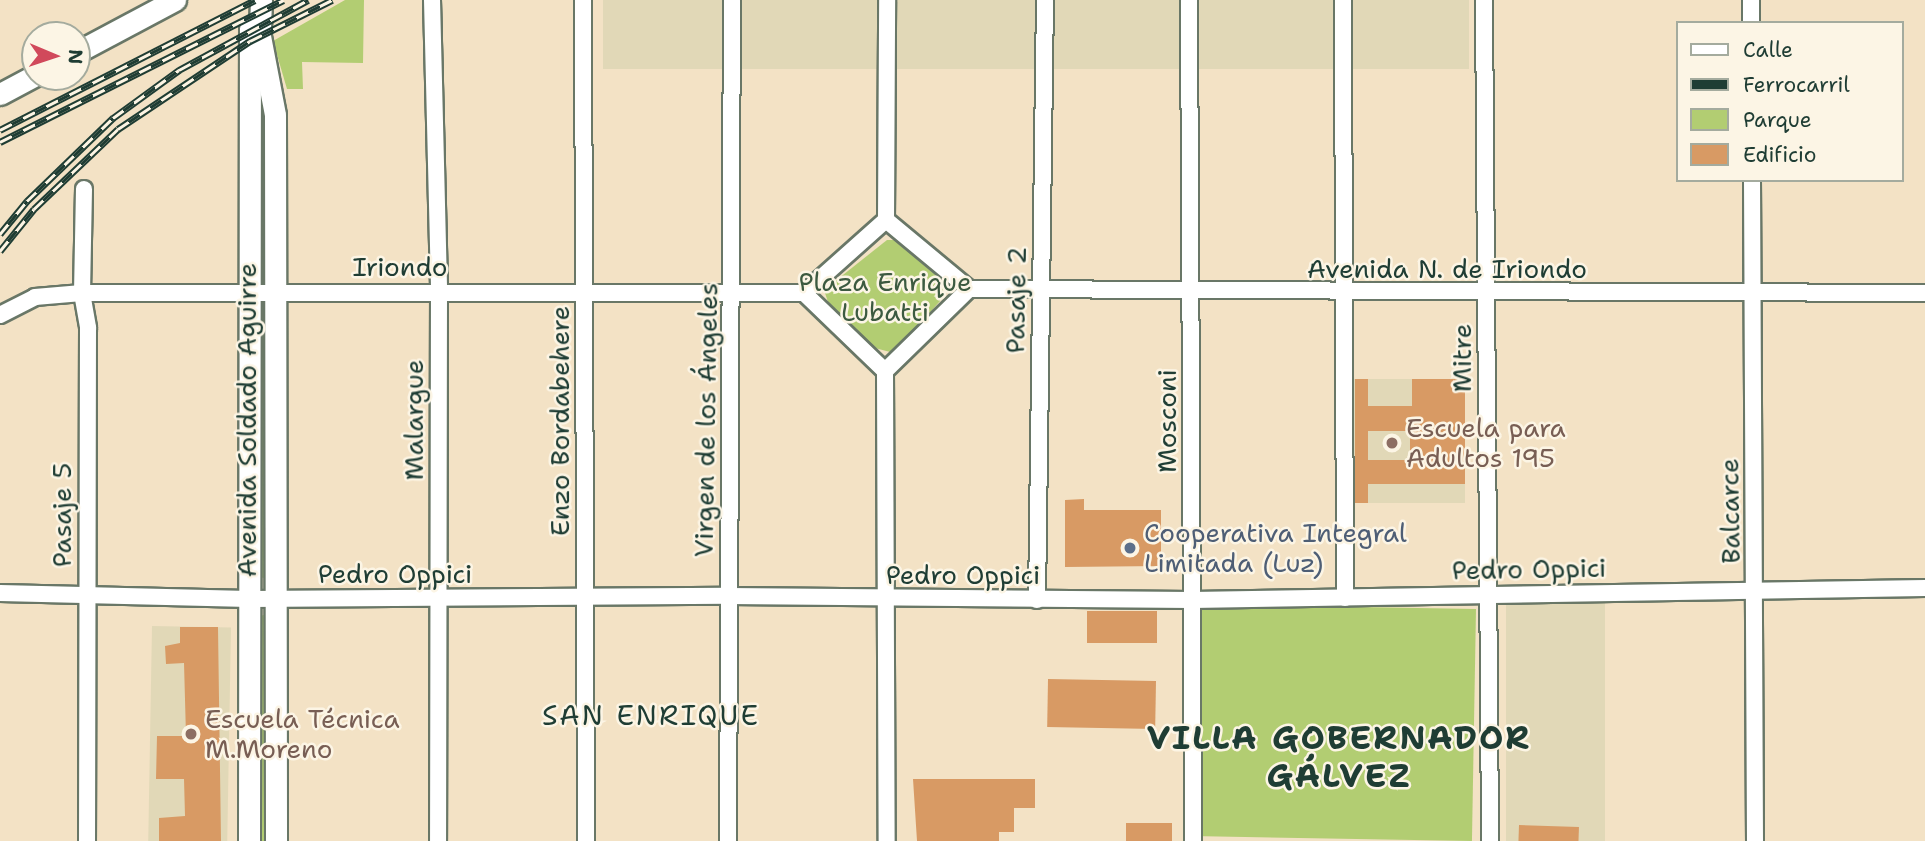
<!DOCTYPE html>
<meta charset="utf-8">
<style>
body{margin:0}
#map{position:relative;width:1925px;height:841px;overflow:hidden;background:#f3e2c5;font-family:"Shantell Sans",sans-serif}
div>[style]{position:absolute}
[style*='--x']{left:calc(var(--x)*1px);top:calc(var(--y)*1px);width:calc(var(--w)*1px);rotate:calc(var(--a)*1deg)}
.built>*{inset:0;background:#e1d8b7;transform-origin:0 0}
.green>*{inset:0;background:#b2cd72;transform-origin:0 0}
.building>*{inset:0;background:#d89a64;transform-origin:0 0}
.roads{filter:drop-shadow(2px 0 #697767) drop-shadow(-2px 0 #697767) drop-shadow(0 2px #697767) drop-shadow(0 -2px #697767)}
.minor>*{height:16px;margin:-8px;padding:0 8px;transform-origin:8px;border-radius:8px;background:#fff}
.major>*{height:21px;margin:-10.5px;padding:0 10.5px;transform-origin:10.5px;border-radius:10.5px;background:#fff}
.rail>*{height:7px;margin-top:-3.5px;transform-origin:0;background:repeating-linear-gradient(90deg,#fcf5e5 0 13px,#1f3d34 0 26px);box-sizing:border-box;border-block:2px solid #1f3d34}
.dots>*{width:19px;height:19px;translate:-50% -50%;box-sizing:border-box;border:4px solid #fcf5e5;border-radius:50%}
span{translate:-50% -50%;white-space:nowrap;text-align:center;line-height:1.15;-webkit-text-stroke:5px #fcf5e5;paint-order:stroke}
.street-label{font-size:26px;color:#1f3d34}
.park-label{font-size:26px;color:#3c5a40}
.education-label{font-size:26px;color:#785e54}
.left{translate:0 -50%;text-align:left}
.service-label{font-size:26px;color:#4e5e75}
.neighbourhood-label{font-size:28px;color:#1f3d34;letter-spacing:2px}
.district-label{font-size:33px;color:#1f3d34;font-weight:700;letter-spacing:2px}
.legend{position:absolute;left:1676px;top:21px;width:228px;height:161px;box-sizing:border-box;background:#fcf5e5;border:2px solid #a4ab9e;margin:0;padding:9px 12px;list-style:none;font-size:21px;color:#1f3d34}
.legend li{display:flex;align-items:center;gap:14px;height:35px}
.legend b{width:35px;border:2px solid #a4ab9e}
.north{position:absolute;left:21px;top:21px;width:70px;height:70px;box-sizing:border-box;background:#fcf5e5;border:2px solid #a4ab9e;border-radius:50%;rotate:92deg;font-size:19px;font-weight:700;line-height:28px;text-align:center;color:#1f3d34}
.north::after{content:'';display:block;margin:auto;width:24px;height:32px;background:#d1495b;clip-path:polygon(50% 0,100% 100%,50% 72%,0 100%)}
</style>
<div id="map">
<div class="built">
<div style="left:603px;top:0;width:866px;height:69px"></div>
<div style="left:1347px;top:379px;width:118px;height:124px"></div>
<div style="left:1605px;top:593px;width:248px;height:99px;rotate:90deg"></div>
<div style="left:152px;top:626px;width:79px;height:215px;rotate:1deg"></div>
</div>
<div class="green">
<div style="clip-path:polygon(345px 0,364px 0,363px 63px,302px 62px,303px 89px,287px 89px,273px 41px)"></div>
<div style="clip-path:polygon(257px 48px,267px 100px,264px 272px,257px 271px)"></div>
<div style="clip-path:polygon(887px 240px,895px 240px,945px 283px,940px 301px,894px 353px,871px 347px,828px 302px,824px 290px)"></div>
<div style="clip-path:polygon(258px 317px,266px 321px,267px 573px,264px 578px,258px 577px)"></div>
<div style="left:1476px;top:609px;width:232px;height:281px;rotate:91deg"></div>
<div style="clip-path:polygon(264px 615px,268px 841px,256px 841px,259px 616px)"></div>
</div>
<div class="building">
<div style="clip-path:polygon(evenodd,1355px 379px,1368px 379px,1368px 406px,1412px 406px,1412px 379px,1465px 379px,1465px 484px,1368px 484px,1368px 503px,1355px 503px,1355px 379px,1368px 431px,1410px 431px,1410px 460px,1368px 460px,1368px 431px)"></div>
<div style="clip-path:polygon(1084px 499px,1084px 510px,1161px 510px,1161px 566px,1065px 567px,1065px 500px)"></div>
<div style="left:1157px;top:611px;width:32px;height:70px;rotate:90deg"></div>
<div style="clip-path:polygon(180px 627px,218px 627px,221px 841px,159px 841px,159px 818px,185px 816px,184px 779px,156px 779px,157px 736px,186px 736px,184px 663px,166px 664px,165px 646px,180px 643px)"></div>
<div style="left:1156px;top:681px;width:48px;height:108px;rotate:91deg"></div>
<div style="clip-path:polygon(913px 779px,1035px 779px,1035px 808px,1014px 808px,1014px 832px,999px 832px,999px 841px,917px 841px)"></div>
<div style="left:1172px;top:823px;width:18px;height:46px;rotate:90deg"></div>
<div style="left:1519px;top:825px;width:60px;height:16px;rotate:2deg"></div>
</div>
<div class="roads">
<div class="minor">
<div style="--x:432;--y:0;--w:291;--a:88.6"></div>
<div style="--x:439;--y:291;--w:550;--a:90.1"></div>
<div style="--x:583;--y:0;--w:841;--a:89.8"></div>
<div style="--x:1189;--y:0;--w:841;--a:89.73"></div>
<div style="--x:1343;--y:0;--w:598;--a:89.81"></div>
<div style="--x:1484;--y:0;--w:841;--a:89.59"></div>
<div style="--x:1751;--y:0;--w:23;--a:90"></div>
<div style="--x:1752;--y:180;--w:661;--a:89.74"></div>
<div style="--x:84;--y:189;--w:104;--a:91.1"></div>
<div style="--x:82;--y:293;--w:36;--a:80"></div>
<div style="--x:88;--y:328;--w:513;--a:90.11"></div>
<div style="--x:886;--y:220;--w:108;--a:39.7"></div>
<div style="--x:969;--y:289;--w:117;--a:135.7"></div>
<div style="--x:885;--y:371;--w:112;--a:-136.1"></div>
<div style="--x:804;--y:293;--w:110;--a:-41.7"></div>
<div style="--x:886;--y:220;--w:220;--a:-89.7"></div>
<div style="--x:969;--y:289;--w:956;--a:0.24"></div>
<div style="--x:0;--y:315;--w:39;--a:-27"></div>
<div style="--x:35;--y:297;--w:47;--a:-4.9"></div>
<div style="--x:82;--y:293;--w:722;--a:0"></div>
<div style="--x:885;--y:371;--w:470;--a:89.8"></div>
<div style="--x:0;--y:593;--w:249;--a:1.4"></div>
<div style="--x:249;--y:599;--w:479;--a:-0.4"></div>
<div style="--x:728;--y:596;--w:464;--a:0.5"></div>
<div style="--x:1192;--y:600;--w:733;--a:-0.94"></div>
<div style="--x:1037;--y:600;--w:600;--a:-89.24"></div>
<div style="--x:728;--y:841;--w:841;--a:-89.73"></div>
</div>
<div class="major">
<div style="--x:261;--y:0;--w:36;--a:92"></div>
<div style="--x:260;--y:36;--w:80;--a:79.2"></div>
<div style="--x:275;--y:115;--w:726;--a:89.92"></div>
<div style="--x:77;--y:52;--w:111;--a:-28"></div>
<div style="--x:0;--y:94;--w:40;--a:-28"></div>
<div style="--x:249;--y:841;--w:813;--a:-89.93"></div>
</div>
</div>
<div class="rail">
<div style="--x:0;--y:130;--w:286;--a:-27"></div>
<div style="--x:0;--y:142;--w:317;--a:-26.6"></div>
<div style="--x:0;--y:234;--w:43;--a:-50.7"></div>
<div style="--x:27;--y:201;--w:120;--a:-44"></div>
<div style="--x:113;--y:118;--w:82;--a:-36"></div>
<div style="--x:179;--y:70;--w:147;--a:-28.5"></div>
<div style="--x:0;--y:251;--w:54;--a:-51"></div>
<div style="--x:34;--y:209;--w:116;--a:-43.6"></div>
<div style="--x:118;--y:129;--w:159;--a:-33.7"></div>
<div style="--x:250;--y:41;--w:92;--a:-26.6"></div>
</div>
<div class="dots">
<div style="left:1392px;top:443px;background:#8d6e63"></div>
<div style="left:1130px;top:548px;background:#5c6f8a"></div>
<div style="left:191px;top:734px;background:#8d6e63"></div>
</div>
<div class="street-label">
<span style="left:400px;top:267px">Iriondo</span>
<span style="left:1447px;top:269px">Avenida N. de Iriondo</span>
<span style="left:1016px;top:300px;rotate:-89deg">Pasaje 2</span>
<span style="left:1462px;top:358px;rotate:-90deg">Mitre</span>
<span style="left:247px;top:420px;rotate:-90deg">Avenida Soldado Aguirre</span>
<span style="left:414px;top:420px;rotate:-90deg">Malargue</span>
<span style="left:706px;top:420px;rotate:-89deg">Virgen de los Ángeles</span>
<span style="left:560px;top:421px;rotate:-90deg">Enzo Bordabehere</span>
<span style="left:1167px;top:421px;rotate:-90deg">Mosconi</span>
<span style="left:1730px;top:511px;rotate:-91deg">Balcarce</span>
<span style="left:62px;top:515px;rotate:-90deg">Pasaje 5</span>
<span style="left:1529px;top:569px;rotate:-1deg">Pedro Oppici</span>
<span style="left:395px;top:574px">Pedro Oppici</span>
<span style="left:963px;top:575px">Pedro Oppici</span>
</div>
<div class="park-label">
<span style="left:885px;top:297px">Plaza Enrique<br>Lubatti</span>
</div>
<div class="education-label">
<span class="left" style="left:1406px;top:443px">Escuela para<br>Adultos 195</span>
<span class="left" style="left:205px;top:734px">Escuela Técnica<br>M.Moreno</span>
</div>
<div class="service-label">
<span class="left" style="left:1144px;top:548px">Cooperativa Integral<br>Limitada (Luz)</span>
</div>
<div class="neighbourhood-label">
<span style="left:651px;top:715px">SAN ENRIQUE</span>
</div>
<div class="district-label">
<span style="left:1339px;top:757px">VILLA GOBERNADOR<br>GÁLVEZ</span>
</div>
<ul class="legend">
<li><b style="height:9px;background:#fff"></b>Calle</li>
<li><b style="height:9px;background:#1f3d34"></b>Ferrocarril</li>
<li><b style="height:19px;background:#b2cd72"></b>Parque</li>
<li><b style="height:19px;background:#d89a64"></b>Edificio</li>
</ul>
<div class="north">N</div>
</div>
